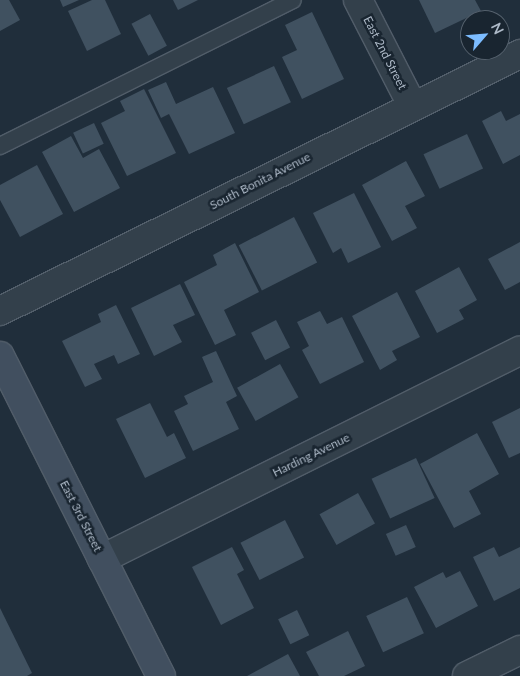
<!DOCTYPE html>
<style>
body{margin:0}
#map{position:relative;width:520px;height:676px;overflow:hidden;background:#202e3b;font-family:Lato,sans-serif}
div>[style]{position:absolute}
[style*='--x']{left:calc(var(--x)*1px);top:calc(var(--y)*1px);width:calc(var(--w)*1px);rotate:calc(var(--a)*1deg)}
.building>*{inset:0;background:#405160;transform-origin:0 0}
.roads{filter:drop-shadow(1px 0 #515d69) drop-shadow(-1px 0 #515d69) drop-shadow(0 1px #515d69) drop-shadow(0 -1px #515d69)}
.lane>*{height:16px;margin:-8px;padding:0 8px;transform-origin:8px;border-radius:8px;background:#33404b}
.street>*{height:28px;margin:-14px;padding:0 14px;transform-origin:14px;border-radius:14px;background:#33404b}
.secondary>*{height:28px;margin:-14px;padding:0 14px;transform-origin:14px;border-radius:14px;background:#414f5f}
span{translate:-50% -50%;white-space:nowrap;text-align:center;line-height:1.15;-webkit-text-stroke:5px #192530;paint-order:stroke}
.street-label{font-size:12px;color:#aebac8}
.north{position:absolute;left:460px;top:10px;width:50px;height:50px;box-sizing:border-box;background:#192530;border:1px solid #55616d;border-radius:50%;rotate:63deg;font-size:14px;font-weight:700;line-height:20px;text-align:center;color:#aebac8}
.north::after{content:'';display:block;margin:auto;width:18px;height:22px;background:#7cbcff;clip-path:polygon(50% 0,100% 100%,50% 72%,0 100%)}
</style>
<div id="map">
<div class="building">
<div style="clip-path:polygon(0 0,9px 0,20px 20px,0 31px)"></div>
<div style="clip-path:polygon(60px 0,79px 0,63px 7px)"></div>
<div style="clip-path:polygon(92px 0,105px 0,121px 34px,87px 51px,68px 11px)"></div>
<div style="clip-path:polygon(173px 0,198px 0,178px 10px)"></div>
<div style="clip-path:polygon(419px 0,475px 0,481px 11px,435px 33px)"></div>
<div style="clip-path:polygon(312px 12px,344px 79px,302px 99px,282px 57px,297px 50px,285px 25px)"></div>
<div style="left:150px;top:14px;width:36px;height:21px;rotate:62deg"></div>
<div style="left:274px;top:66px;width:40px;height:52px;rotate:65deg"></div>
<div style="clip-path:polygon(166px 82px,176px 104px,213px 87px,235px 133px,189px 154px,169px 114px,161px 118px,148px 90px)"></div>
<div style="clip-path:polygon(144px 89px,176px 153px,127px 176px,101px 123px,125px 111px,120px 101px)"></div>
<div style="clip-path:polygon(501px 111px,506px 121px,520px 114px,520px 155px,503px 164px,482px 121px)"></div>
<div style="left:94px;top:123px;width:23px;height:23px;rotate:65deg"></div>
<div style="left:467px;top:134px;width:38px;height:48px;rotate:65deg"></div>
<div style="clip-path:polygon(71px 136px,83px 158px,99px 149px,120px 188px,74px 212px,42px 152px)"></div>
<div style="clip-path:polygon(406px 161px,425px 196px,405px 206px,417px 228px,392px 241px,362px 185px)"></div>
<div style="clip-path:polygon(37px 165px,63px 214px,20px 237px,0 200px,0 185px)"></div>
<div style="clip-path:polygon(354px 193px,381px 247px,348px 263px,341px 248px,333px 253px,313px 213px)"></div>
<div style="left:294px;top:217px;width:51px;height:62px;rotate:63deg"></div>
<div style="clip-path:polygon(520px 242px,520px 282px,505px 290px,488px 259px)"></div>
<div style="clip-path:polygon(235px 243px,259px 292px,224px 310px,236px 335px,215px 345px,184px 282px,217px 265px,213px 255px)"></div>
<div style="clip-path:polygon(459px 267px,477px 300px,459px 310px,464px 319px,437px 333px,415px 291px)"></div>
<div style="clip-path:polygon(180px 284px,195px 315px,173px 325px,182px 342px,154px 356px,131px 308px)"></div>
<div style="clip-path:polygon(397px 292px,420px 337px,392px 351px,397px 360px,380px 370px,352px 316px)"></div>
<div style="clip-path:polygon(116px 305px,140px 354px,118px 364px,114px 355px,94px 364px,102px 379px,85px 387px,62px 341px,101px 322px,98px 314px)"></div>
<div style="clip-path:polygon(320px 311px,327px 324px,342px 317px,364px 362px,320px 384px,302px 350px,309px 346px,297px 322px)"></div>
<div style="left:276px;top:320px;width:31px;height:28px;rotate:63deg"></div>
<div style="clip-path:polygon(216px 351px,237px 396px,226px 402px,239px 429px,193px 451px,174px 411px,188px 404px,184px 396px,213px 382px,202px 357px)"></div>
<div style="left:280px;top:364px;width:38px;height:49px;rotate:61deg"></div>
<div style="clip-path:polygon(150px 403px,167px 437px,174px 433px,186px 458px,145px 478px,116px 419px)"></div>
<div style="clip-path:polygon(520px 408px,520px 453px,509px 458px,492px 422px)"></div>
<div style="clip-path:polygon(477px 433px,499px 474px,469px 491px,481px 514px,454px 528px,420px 464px)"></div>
<div style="left:416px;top:458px;width:44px;height:49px;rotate:65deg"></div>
<div style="left:358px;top:493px;width:35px;height:44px;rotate:61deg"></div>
<div style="left:285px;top:520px;width:42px;height:50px;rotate:63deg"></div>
<div style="left:406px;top:525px;width:24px;height:22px;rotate:66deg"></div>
<div style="clip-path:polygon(232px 547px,244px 570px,237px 574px,254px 608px,221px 625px,192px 567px)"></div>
<div style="clip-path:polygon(494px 547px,499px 557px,520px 547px,520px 588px,494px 601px,473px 557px)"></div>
<div style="clip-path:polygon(460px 571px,478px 606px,436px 628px,414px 587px,443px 572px,446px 578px)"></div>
<div style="left:407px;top:597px;width:40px;height:45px;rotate:65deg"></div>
<div style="clip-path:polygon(0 608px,32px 673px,27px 676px,0 676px)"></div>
<div style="left:297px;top:610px;width:28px;height:21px;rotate:64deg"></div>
<div style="clip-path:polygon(348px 631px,365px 666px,344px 676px,319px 676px,306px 652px)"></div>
<div style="clip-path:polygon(288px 654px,300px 676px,247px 676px)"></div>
</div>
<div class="roads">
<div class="lane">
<div style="--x:0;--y:146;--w:327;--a:-26.5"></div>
</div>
<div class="street">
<div style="--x:358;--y:0;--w:118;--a:62.8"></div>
<div style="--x:0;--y:311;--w:580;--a:-26.3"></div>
<div style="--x:102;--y:559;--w:467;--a:-26.5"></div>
<div style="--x:467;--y:676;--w:59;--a:-26.1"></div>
</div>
<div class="secondary">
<div style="--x:0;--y:356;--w:358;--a:63.3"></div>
</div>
</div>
<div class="street-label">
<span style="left:385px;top:53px;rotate:63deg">East 2nd Street</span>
<span style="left:260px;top:181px;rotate:-27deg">South Bonita Avenue</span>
<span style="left:311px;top:455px;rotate:-26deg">Harding Avenue</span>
<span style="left:81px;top:516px;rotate:63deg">East 3rd Street</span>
</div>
<div class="north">N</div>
</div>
